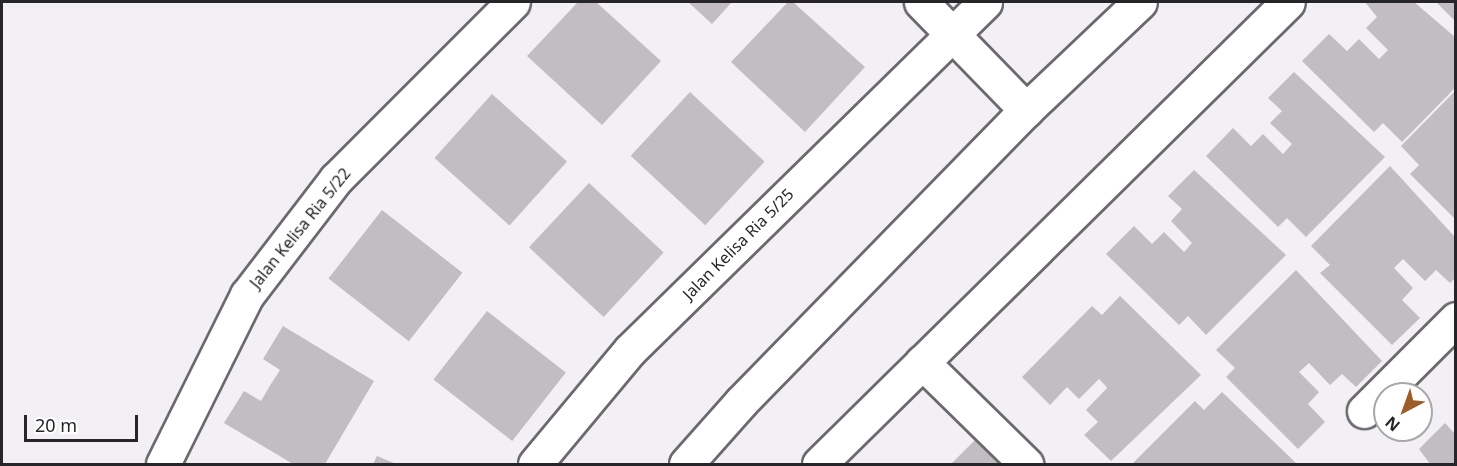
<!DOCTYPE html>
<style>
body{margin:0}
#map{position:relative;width:1457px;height:466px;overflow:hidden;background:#f2eff5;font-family:"Noto Sans",sans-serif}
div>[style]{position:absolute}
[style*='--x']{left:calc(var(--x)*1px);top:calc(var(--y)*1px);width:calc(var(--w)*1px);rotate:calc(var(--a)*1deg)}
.building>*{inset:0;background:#c1bdc3;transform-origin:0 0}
.roads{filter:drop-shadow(2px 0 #6c696e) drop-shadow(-2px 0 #6c696e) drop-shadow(0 2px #6c696e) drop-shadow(0 -2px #6c696e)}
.street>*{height:33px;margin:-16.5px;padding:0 16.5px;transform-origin:16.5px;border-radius:16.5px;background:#fff}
span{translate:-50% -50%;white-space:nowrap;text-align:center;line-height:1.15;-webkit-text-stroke:4.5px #fff;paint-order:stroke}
.street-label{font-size:16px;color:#262527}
.frame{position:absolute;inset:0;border:3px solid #262527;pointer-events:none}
.north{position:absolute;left:1373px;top:382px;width:60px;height:60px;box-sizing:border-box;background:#fff;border:2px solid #a8a8a9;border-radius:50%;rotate:221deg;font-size:16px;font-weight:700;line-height:24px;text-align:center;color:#262527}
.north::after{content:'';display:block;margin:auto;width:21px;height:27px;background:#9e5c29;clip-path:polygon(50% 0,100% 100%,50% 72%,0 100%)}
.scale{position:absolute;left:24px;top:415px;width:114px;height:27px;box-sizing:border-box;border:3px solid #262527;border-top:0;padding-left:8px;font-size:18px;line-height:21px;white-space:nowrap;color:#262527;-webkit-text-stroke:4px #fff;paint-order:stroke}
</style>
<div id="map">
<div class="building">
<div style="clip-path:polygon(578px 2px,596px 2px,661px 61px,602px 125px,527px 56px)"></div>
<div style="clip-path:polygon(688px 2px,732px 2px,712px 24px)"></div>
<div style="clip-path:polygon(788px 2px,793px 2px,865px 67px,805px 132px,731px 62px)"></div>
<div style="clip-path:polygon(1365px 2px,1414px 2px,1455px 37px,1455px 88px,1402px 142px,1383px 123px,1374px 132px,1302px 61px,1329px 34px,1347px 51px,1359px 39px,1379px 59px,1388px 50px,1366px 28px,1377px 17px)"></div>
<div style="clip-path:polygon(1436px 2px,1455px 2px,1455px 21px)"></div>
<div style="clip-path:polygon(1294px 72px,1385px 157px,1306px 237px,1287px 218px,1278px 227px,1206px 156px,1233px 128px,1251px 146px,1263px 134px,1283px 154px,1292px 144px,1270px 123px,1282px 111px,1268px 98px)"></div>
<div style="clip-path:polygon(1455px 91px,1455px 219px,1410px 174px,1419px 165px,1401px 146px)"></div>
<div style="left:690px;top:92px;width:102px;height:87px;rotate:43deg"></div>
<div style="left:492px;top:94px;width:101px;height:86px;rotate:42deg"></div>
<div style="clip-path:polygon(1390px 166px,1455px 237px,1455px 278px,1450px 283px,1436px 270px,1425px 281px,1403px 259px,1394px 268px,1413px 288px,1402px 300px,1420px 318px,1392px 345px,1320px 273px,1330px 265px,1311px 246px)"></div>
<div style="clip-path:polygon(1194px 170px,1286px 255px,1206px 335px,1188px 316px,1179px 325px,1106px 254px,1134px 226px,1152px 244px,1164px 232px,1184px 252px,1192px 243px,1171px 221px,1182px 209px,1168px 196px)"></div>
<div style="left:589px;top:183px;width:102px;height:88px;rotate:43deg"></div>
<div style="left:382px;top:210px;width:102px;height:87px;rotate:38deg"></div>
<div style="clip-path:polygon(1296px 270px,1382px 361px,1356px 387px,1342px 374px,1330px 385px,1309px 363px,1299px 372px,1319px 392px,1308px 404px,1325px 422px,1298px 449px,1226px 377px,1235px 368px,1216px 350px)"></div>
<div style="clip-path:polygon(1120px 296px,1201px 375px,1111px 461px,1084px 435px,1098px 422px,1086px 410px,1107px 388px,1104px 384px,1099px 379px,1079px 399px,1067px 387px,1050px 405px,1022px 377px,1092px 306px,1102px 315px)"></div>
<div style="left:487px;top:311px;width:100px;height:87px;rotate:38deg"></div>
<div style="clip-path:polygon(283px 326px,374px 381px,325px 464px,293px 464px,224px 423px,244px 391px,261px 401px,271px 384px,280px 370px,263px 359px)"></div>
<div style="clip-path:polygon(1222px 392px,1297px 464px,1132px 464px,1195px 401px,1204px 410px)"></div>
<div style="clip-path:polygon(1445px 423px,1455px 434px,1455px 464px,1430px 464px,1419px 449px)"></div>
<div style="clip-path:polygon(976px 439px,1002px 464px,951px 464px)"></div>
<div style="clip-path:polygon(377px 456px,396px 464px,373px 464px)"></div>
</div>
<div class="roads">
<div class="street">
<div style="--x:921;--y:2;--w:151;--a:45.8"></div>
<div style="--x:922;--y:362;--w:146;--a:44.4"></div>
<div style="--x:1364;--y:411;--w:130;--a:-45"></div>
<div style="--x:163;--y:464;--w:189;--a:-63.6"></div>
<div style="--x:247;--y:295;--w:146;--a:-52.5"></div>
<div style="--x:336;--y:179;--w:250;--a:-45"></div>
<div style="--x:535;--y:464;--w:148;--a:-50.2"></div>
<div style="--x:630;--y:350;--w:497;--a:-44.4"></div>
<div style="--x:686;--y:464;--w:83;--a:-48.4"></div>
<div style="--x:741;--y:402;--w:408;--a:-45.7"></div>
<div style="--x:1026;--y:110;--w:157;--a:-43.5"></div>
<div style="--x:819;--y:464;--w:658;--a:-44.57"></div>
</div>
</div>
<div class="street-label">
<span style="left:300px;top:228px;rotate:-51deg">Jalan Kelisa Ria 5/22</span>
<span style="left:738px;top:244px;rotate:-45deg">Jalan Kelisa Ria 5/25</span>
</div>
<div class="frame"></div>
<div class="north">N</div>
<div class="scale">20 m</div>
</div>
